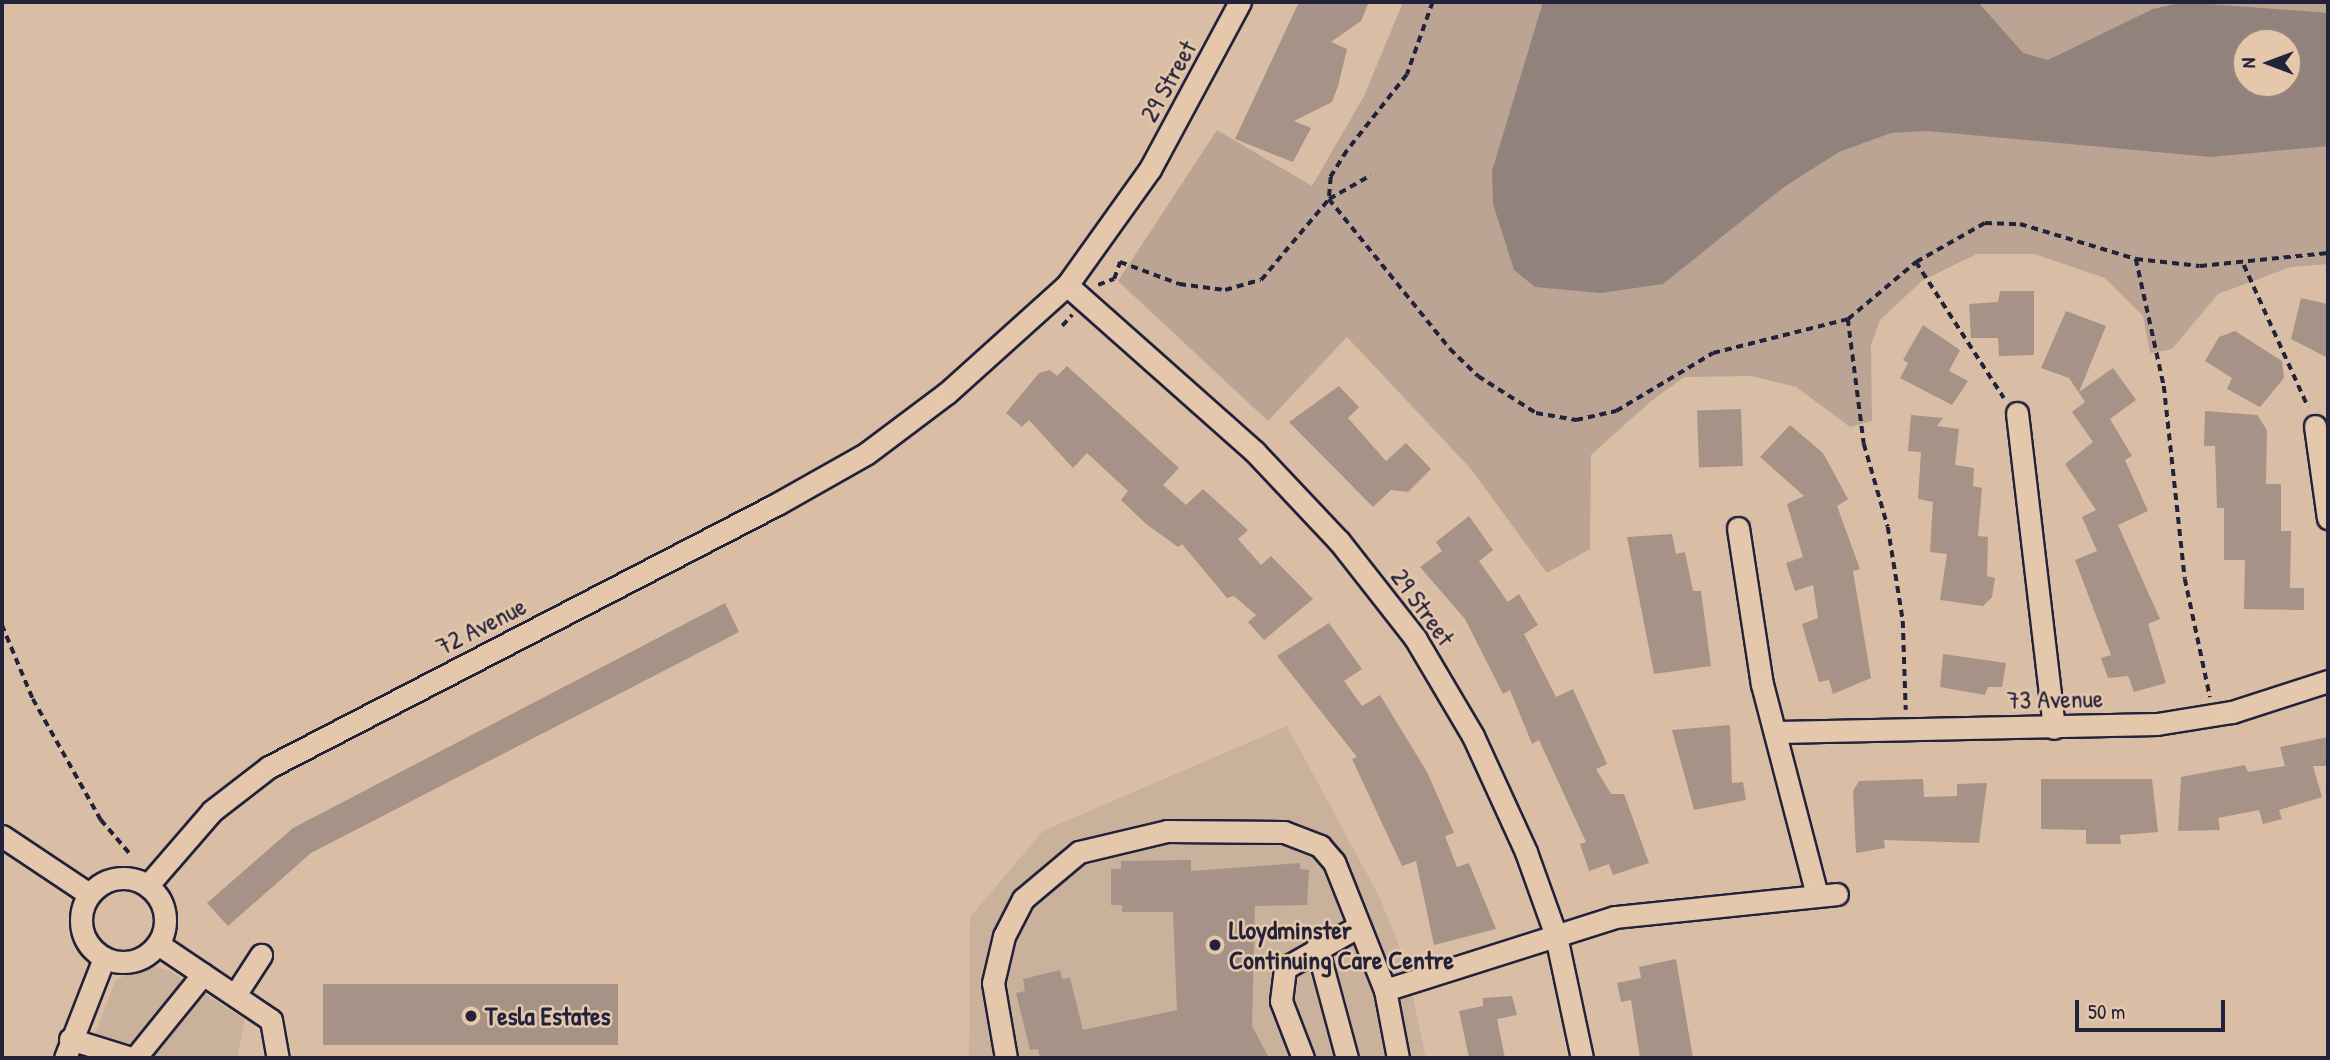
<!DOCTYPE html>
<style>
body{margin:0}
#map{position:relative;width:2330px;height:1060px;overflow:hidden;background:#d9bea5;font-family:"Patrick Hand",sans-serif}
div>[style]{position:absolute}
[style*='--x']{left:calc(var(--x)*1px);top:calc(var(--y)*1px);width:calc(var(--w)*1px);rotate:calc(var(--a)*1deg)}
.built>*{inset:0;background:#cab19c}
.green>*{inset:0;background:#bba494}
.water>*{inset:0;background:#92827c}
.building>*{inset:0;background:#a69287;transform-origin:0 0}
.path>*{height:3.5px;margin-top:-1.75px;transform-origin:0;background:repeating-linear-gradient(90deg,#22223b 0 7px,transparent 0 12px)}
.roads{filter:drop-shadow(2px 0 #22223b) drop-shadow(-2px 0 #22223b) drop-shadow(0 2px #22223b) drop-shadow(0 -2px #22223b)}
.minor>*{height:21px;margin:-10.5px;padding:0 10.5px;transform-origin:10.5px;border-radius:10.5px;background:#e5c8ac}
.minor>.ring{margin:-10.5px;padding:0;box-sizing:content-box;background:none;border:21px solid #e5c8ac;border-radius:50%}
.dots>*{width:19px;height:19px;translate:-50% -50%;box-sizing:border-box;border:4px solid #e5c8ac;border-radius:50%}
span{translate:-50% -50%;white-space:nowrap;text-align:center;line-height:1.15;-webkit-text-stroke:5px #e5c8ac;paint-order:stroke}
.street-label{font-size:26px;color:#22223b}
.poi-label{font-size:26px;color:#22223b;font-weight:700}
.left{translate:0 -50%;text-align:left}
.frame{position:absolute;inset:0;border:4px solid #22223b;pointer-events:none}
.north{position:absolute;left:2232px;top:28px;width:70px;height:70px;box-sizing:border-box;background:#e5c8ac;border:2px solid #97867f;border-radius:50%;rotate:270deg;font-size:19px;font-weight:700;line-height:28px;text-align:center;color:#22223b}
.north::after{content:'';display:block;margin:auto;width:24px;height:32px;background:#22223b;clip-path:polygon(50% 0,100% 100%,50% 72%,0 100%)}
.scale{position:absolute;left:2075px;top:1000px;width:150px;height:32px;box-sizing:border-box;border:4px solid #22223b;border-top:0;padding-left:9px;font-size:21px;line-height:24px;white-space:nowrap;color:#22223b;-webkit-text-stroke:5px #e5c8ac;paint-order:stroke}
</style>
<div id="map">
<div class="built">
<div style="clip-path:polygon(1287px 726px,1379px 896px,1406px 964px,1426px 1058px,969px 1058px,970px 917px,1043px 831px)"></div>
<div style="clip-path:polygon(151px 966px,168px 970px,245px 1020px,237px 1058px,86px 1058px,116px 979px)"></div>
</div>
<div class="green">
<div style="clip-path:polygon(evenodd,1403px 2px,2328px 2px,2328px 264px,2291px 267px,2218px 294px,2172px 349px,2150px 353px,2143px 316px,2105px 278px,2034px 254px,1977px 254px,1923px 280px,1880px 320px,1871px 345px,1872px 421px,1850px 427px,1796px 387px,1751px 376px,1684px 377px,1650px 402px,1591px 455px,1590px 549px,1547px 573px,1471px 469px,1347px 337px,1268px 421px,1118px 281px,1217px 130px,1312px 186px,1364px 96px,1403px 2px,2246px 42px,2288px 42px,2288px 84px,2246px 84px,2246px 42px)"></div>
</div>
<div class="water">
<div style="clip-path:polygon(evenodd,1543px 2px,1978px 2px,2023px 53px,2048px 60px,2153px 9px,2183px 2px,2328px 13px,2328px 146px,2211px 157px,1927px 131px,1891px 133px,1839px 152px,1784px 187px,1663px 284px,1601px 293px,1535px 287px,1514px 270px,1493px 204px,1492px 171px,1543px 2px,2246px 42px,2288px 42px,2288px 84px,2246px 84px,2246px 42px)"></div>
</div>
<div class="building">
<div style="clip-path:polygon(1299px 2px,1369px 2px,1361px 21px,1331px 42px,1347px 49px,1338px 86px,1332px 102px,1294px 121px,1311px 128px,1293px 162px,1235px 139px)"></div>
<div style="clip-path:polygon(2000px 291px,2034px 291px,2034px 355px,1999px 356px,1998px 338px,1971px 338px,1969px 304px,1998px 302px)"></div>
<div style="clip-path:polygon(2301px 298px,2328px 304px,2328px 358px,2291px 339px)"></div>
<div style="clip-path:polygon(2066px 311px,2106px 326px,2079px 392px,2113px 368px,2136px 400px,2110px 419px,2132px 456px,2125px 460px,2148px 511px,2118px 525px,2160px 619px,2148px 624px,2166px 683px,2134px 692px,2128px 676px,2108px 678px,2101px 658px,2111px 655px,2075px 560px,2097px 551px,2082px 517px,2096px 510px,2065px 464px,2093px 442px,2072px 412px,2085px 402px,2069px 378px,2041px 368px)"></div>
<div style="clip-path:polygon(1923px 325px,1960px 350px,1949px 371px,1968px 381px,1952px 405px,1900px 378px,1908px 363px,1903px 360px)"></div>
<div style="clip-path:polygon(2235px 331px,2282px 361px,2284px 378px,2260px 407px,2227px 389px,2232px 378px,2205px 361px,2219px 337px)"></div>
<div style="clip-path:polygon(1067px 366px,1179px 468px,1163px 485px,1186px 505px,1203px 489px,1248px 530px,1238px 539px,1261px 565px,1271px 556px,1313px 599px,1264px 640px,1248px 622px,1256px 615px,1234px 596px,1227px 598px,1182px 544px,1178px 547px,1145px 523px,1121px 500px,1128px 491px,1087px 453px,1073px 468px,1029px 420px,1022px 427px,1006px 413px,1039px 373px,1050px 370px,1057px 376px)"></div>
<div style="clip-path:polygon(1339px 386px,1359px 407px,1348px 418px,1386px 461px,1406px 443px,1431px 469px,1408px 492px,1391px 490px,1373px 507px,1289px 422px)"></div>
<div style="left:1741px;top:409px;width:57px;height:44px;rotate:88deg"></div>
<div style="clip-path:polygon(2205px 411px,2257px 415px,2267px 430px,2266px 484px,2281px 484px,2281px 531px,2291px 531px,2290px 588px,2304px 588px,2304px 610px,2244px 609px,2245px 560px,2224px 560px,2224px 508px,2217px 508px,2215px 446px,2204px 446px)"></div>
<div style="clip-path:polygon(1911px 415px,1943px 418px,1937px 426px,1959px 429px,1955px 465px,1974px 468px,1973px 486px,1982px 488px,1978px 536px,1988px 537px,1987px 576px,1995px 578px,1992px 597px,1983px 606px,1940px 600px,1947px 554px,1930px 552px,1933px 502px,1918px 499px,1921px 452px,1908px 451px)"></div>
<div style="clip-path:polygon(1790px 425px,1823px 453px,1848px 499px,1837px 506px,1860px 569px,1853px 571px,1871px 678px,1833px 694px,1829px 680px,1819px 682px,1802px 624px,1818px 618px,1813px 585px,1795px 591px,1786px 563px,1803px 557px,1787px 504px,1804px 496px,1760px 457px)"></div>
<div style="clip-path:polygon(1469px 516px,1493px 550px,1479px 561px,1508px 602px,1519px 594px,1538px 625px,1524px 634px,1556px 697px,1573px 689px,1607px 764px,1596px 769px,1611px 794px,1624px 794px,1649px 863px,1613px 875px,1609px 864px,1589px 871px,1580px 844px,1586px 842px,1539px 740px,1532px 744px,1510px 690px,1503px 694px,1465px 619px,1420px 567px,1442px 551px,1436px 542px)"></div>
<div style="clip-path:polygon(1672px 534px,1676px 554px,1685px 552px,1693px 591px,1701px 591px,1711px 666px,1654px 674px,1627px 537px)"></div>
<div style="clip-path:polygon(725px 603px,739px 632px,311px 853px,228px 926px,207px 903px,293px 828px)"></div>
<div style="clip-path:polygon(1329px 623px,1362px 669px,1344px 681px,1362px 706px,1380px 695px,1427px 772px,1454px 833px,1445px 836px,1457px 867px,1469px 863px,1496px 929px,1434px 945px,1416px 861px,1402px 866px,1352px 759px,1357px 757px,1277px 656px)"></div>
<div style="clip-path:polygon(1943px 654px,2006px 663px,2002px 687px,1988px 687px,1985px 695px,1940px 687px)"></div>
<div style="clip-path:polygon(1730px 725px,1732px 783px,1743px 782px,1746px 800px,1694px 810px,1672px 730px)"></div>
<div style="clip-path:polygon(2328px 737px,2328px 766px,2313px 766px,2322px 797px,2279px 810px,2282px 819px,2263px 824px,2259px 810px,2218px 818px,2220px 830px,2178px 831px,2181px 777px,2245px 765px,2248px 772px,2285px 766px,2280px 747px)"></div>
<div style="clip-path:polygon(1923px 779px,1924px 797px,1957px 796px,1957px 784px,1987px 783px,1979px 843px,1884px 840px,1885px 848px,1856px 853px,1853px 791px,1859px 781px)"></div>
<div style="clip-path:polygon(2041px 779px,2152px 779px,2158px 832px,2120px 835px,2121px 844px,2086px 844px,2086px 830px,2041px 829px)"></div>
<div style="clip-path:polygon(1191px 860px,1191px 871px,1300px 863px,1300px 869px,1309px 870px,1307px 905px,1255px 906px,1252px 1026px,1269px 1058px,1040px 1058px,1038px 1049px,1030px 1050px,1016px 993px,1025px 991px,1023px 979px,1060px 970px,1062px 979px,1070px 978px,1083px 1030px,1177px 1010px,1173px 912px,1122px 912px,1122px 905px,1111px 905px,1111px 869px,1121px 869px,1121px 861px)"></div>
<div style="clip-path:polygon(1676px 959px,1693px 1058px,1640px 1058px,1631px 1000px,1621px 1002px,1617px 983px,1641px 978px,1639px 967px)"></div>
<div style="left:618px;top:984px;width:61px;height:295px;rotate:90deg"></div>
<div style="clip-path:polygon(1512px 996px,1517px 1015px,1497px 1019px,1505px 1058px,1469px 1058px,1459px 1011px,1483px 1006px,1483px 998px)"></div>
</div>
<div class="path">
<div style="--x:1433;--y:2;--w:77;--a:109.6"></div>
<div style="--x:1407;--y:75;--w:97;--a:128.3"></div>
<div style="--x:1347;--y:151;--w:31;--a:122"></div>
<div style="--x:1331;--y:177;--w:22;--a:95"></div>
<div style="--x:1329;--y:199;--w:193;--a:51.1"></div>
<div style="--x:1450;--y:349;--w:39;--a:44"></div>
<div style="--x:1478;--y:376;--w:69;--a:32.5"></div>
<div style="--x:1536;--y:413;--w:41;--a:9.9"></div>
<div style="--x:1576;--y:420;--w:41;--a:-12.7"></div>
<div style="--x:1616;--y:411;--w:113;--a:-30.9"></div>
<div style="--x:1713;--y:353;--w:139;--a:-14.1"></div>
<div style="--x:1848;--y:319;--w:89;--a:-40"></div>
<div style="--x:1916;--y:262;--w:79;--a:-29.5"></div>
<div style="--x:1985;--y:223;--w:35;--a:2"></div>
<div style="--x:2020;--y:224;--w:121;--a:16.8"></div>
<div style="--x:2136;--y:259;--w:64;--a:6.2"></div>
<div style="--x:2200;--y:266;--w:129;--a:-5.8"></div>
<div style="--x:2136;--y:259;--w:130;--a:77.6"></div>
<div style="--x:2164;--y:386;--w:194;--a:83.8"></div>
<div style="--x:2185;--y:579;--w:121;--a:78"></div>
<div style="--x:1916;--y:262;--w:162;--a:57.1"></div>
<div style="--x:2244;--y:265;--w:156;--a:65.7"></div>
<div style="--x:1098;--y:285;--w:17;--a:-21"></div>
<div style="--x:1114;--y:279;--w:18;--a:-71"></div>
<div style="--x:1120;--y:262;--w:63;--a:20.4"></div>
<div style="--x:1179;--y:284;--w:46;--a:7.4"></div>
<div style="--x:1225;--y:290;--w:37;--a:-16"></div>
<div style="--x:1261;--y:280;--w:106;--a:-50"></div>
<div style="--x:1329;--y:199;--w:48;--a:-29.7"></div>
<div style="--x:1848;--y:319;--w:126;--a:82.7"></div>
<div style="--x:1864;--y:444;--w:86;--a:73.9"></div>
<div style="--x:1888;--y:527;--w:95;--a:80.9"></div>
<div style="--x:1903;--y:621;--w:89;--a:88.1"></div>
<div style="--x:1062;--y:326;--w:15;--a:-48"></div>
<div style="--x:2;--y:625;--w:80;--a:67.3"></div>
<div style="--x:33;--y:699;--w:139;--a:60.7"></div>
<div style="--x:101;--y:820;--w:46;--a:49.4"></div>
</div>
<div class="roads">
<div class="minor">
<div style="--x:1067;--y:285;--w:251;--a:41.6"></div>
<div style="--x:1255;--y:452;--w:122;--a:46.7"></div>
<div style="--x:1339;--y:541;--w:123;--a:51.9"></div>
<div style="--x:1415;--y:638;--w:114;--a:59.4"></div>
<div style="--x:1473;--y:736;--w:128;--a:65.4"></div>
<div style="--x:1526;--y:852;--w:89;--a:70.3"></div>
<div style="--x:1556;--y:936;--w:125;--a:78"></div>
<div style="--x:2017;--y:413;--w:317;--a:83.3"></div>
<div style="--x:2315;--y:426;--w:93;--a:82"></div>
<div style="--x:1738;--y:528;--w:158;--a:81.3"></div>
<div style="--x:1762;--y:684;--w:218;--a:75.4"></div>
<div style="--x:1778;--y:732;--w:379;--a:-1.2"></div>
<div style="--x:2157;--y:724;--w:76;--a:-9.1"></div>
<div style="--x:2232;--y:712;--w:101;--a:-17.9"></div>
<div style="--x:2;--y:836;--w:105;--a:33.7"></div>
<div class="ring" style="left:81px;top:878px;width:63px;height:63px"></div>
<div style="--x:148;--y:885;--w:98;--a:-49.1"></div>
<div style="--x:212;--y:811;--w:72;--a:-37.7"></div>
<div style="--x:269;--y:767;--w:572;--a:-27.37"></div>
<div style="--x:777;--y:504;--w:103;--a:-29.5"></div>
<div style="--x:867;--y:453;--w:100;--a:-36.9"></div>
<div style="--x:947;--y:393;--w:161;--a:-42"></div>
<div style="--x:1067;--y:285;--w:143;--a:-54.4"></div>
<div style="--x:1150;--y:169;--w:190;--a:-61.7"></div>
<div style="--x:158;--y:944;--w:136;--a:33.9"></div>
<div style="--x:271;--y:1020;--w:39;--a:80"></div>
<div style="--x:1317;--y:947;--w:115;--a:74.9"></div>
<div style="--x:1385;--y:990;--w:241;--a:-17.6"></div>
<div style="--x:1615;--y:917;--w:223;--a:-5.9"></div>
<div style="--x:235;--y:995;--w:48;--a:-57"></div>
<div style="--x:70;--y:1039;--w:64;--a:17.3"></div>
<div style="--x:65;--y:1058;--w:107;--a:-68.7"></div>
<div style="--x:135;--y:1058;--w:108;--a:-51"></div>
<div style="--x:1006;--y:1058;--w:76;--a:-99.8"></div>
<div style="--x:993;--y:983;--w:48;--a:-76.8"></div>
<div style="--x:1004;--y:936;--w:42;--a:-62.8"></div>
<div style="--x:1023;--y:899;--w:73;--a:-40"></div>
<div style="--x:1079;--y:852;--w:90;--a:-13.4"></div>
<div style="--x:1167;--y:831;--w:117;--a:0.5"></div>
<div style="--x:1284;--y:832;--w:39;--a:21"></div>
<div style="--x:1320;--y:846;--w:21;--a:49"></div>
<div style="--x:1334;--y:862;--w:138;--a:68.3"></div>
<div style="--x:1385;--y:990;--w:69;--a:79.2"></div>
<div style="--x:1303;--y:1058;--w:61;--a:-111.1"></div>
<div style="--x:1281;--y:1001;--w:33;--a:-83"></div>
<div style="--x:1285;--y:968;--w:85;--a:-29.6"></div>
</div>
</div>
<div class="dots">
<div style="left:1215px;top:945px;background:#22223b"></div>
<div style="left:471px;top:1016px;background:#22223b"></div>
</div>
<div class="street-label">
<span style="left:1168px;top:81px;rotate:-61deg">29 Street</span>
<span style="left:1423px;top:607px;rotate:54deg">29 Street</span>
<span style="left:481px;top:626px;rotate:-27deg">72 Avenue</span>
<span style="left:2055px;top:699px;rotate:-1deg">73 Avenue</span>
</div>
<div class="poi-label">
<span class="left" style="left:1229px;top:945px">Lloydminster<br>Continuing Care Centre</span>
<span class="left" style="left:485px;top:1016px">Tesla Estates</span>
</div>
<div class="frame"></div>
<div class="north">N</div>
<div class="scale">50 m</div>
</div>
